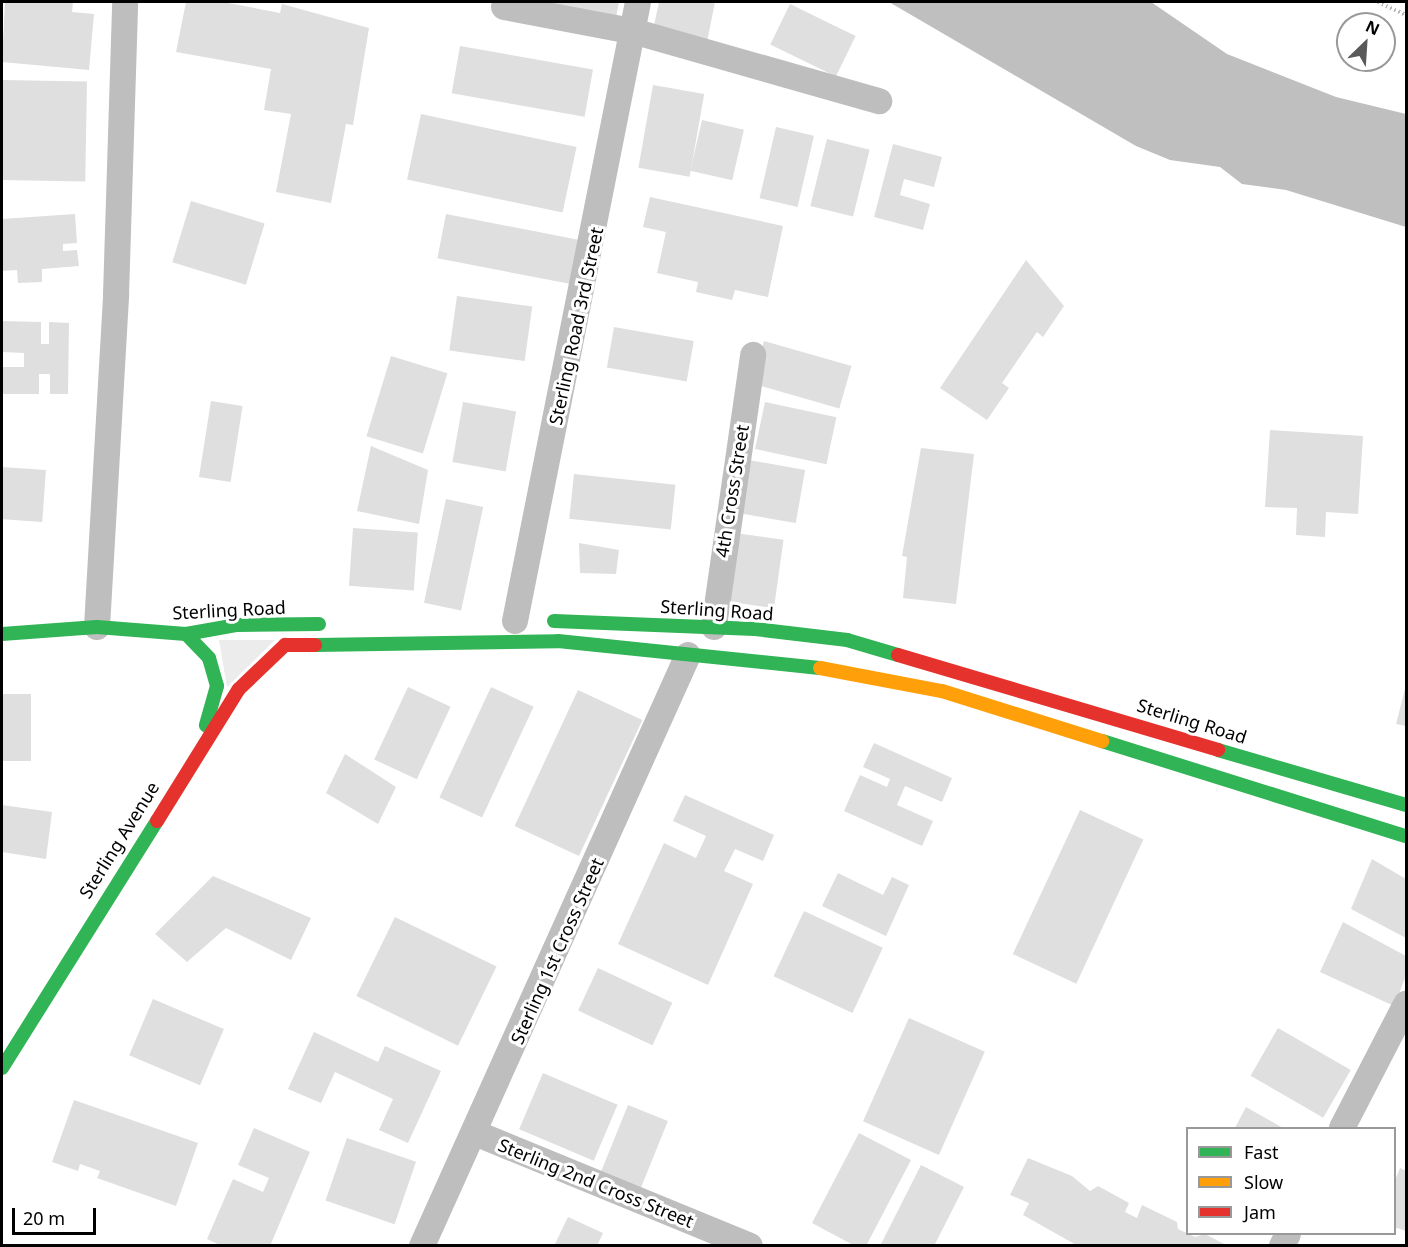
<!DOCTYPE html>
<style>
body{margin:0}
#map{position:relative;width:1408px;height:1247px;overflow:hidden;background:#fff;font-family:"Noto Sans",sans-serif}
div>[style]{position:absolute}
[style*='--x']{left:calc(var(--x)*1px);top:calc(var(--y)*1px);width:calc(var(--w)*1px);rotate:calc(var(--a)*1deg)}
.green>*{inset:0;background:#ececec}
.water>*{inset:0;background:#bfbfbf}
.building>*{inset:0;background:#dfdfdf;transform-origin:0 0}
.path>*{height:4px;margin-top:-2px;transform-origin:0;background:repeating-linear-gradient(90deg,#b9b9b9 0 1.5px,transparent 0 4.5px)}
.street>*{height:26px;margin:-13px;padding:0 13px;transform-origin:13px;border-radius:13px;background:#bebebe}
.fast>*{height:14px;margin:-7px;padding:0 7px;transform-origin:7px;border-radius:7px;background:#30b455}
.slow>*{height:14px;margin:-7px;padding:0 7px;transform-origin:7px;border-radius:7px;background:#ff9f0a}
.jam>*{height:14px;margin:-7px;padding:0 7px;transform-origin:7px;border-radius:7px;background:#e5322d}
span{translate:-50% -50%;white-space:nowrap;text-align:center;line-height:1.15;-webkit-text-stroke:6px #fff;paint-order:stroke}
.street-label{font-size:18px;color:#000}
.frame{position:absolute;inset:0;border:3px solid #000;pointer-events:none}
.legend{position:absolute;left:1186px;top:1127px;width:210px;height:108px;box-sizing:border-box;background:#fff;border:2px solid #999;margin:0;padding:8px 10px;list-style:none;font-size:18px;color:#000}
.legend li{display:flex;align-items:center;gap:12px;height:30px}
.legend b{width:30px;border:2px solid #999}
.north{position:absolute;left:1336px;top:12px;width:60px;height:60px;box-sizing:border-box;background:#fff;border:2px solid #999;border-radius:50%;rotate:25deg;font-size:16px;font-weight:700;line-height:24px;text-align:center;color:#000}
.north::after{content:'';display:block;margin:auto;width:21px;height:27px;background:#595959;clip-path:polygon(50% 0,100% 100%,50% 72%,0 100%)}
.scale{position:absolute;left:12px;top:1208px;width:84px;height:27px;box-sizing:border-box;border:3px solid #000;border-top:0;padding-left:8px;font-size:18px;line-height:21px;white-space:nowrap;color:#000;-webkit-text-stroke:4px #fff;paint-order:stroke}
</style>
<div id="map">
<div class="green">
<div style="clip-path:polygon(219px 640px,275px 640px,227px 687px)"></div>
</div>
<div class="water">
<div style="clip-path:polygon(889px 2px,1151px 2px,1227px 54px,1336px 97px,1406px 114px,1406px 227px,1286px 190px,1242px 184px,1220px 167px,1170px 160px,1136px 146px)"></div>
</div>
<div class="building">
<div style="clip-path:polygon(5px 2px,73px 2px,72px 12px,94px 14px,89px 70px,2px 62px)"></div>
<div style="clip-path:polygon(186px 2px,223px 2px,280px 13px,282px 4px,369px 28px,353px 125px,346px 124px,331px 203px,276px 192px,291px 114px,264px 110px,271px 69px,176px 52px)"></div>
<div style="clip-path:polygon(521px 2px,619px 2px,615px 22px)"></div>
<div style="clip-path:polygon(659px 2px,715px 2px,707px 42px,653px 30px)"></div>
<div style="left:790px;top:4px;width:73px;height:45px;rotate:26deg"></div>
<div style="left:460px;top:46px;width:135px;height:48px;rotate:10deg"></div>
<div style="left:2px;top:80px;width:85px;height:100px;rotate:1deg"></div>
<div style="left:653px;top:85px;width:52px;height:84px;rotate:10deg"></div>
<div style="left:421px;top:114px;width:159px;height:67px;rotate:12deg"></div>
<div style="left:702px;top:120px;width:43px;height:52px;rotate:13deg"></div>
<div style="left:776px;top:127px;width:39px;height:73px;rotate:13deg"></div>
<div style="left:827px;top:139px;width:44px;height:69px;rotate:14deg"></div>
<div style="clip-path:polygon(893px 144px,942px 157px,934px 187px,904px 179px,900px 195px,930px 204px,923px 230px,874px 217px)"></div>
<div style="clip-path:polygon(650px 197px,783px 226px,768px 297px,735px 290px,732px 300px,696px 292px,698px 282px,657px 273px,666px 232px,643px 227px)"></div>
<div style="left:191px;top:201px;width:77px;height:64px;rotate:17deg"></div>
<div style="clip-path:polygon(75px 214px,77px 243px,63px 244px,63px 251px,77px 250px,79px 266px,42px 269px,42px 282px,18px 283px,17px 270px,2px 271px,2px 219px)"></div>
<div style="left:446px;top:214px;width:136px;height:45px;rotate:11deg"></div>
<div style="clip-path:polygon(1026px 260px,1064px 306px,1043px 337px,1037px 332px,1002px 383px,1009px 388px,987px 420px,940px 388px)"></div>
<div style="left:457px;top:296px;width:76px;height:55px;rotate:8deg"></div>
<div style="clip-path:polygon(2px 321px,41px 322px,41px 344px,49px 344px,49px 322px,69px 323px,68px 394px,50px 394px,50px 374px,39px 374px,39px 394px,2px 394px,2px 367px,24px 367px,24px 353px,2px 352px)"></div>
<div style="left:614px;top:327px;width:81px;height:41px;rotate:10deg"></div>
<div style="left:764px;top:341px;width:91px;height:44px;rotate:16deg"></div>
<div style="left:391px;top:356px;width:59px;height:84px;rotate:17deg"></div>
<div style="left:211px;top:401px;width:32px;height:77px;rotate:9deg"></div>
<div style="left:463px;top:402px;width:54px;height:61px;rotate:10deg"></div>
<div style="left:765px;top:402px;width:73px;height:48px;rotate:12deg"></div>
<div style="clip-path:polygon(1270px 430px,1363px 436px,1358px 514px,1326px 512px,1325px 537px,1296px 535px,1297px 508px,1265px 507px)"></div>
<div style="clip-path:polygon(371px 446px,428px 470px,419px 524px,357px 511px)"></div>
<div style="clip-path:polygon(921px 448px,974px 454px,956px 604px,903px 598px,907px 557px,902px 556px)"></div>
<div style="left:749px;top:460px;width:57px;height:54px;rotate:10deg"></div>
<div style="left:2px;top:467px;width:44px;height:52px;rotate:4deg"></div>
<div style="left:574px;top:474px;width:102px;height:45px;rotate:6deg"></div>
<div style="left:446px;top:499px;width:38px;height:106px;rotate:12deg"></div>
<div style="left:353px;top:528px;width:65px;height:58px;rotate:4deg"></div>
<div style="left:735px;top:533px;width:49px;height:69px;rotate:8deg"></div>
<div style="clip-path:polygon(579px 543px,619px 550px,616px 574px,580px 573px)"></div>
<div style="clip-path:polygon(1406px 685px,1406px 726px,1396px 724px)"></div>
<div style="left:408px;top:687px;width:47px;height:80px;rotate:25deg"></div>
<div style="left:491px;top:687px;width:47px;height:122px;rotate:25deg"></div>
<div style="left:578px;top:690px;width:71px;height:150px;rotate:25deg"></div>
<div style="left:2px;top:694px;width:29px;height:67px"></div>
<div style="clip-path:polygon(874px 743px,952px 778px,942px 802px,905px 786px,897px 805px,933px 821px,922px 846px,844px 811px,860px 775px,887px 787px,890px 779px,863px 767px)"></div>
<div style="clip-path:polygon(345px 754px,396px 787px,378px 824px,326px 793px)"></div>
<div style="clip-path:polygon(685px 795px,774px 835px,763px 861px,735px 849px,724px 871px,753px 884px,708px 985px,618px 944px,664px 843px,696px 858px,706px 836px,673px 821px)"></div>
<div style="clip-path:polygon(2px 805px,52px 812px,46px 859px,2px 852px)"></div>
<div style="left:1080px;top:810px;width:70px;height:159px;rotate:25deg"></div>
<div style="clip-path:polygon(1372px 859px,1406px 879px,1406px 938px,1351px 909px)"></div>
<div style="clip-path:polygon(838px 873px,883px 895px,892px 877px,909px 885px,886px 936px,822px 906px)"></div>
<div style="clip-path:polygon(213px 876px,311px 918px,291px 960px,226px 928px,187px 962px,155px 934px)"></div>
<div style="left:804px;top:911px;width:87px;height:72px;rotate:25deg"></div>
<div style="left:395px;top:917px;width:113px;height:88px;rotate:26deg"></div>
<div style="clip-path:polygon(1343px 922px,1406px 956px,1406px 976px,1394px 1006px,1320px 972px)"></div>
<div style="left:598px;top:968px;width:82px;height:47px;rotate:25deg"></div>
<div style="left:153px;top:999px;width:77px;height:61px;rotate:23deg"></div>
<div style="left:909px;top:1018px;width:83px;height:113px;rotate:24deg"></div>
<div style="left:1278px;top:1028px;width:84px;height:55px;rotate:30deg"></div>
<div style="clip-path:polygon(314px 1032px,378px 1062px,385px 1046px,441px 1071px,408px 1143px,379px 1130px,393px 1099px,335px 1072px,321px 1103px,288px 1089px)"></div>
<div style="left:543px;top:1073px;width:81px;height:61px;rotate:23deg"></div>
<div style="clip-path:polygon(74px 1100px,198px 1143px,176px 1206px,97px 1178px,100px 1171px,80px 1164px,78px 1171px,52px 1162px)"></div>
<div style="left:628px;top:1105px;width:43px;height:75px;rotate:22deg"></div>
<div style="clip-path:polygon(1246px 1107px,1283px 1128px,1235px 1128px)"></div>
<div style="clip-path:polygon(254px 1128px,310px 1152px,270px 1246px,222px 1246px,207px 1239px,233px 1179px,263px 1192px,269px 1178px,238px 1165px)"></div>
<div style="clip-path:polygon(859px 1133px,911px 1160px,866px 1246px,855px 1246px,812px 1223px)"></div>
<div style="left:347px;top:1138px;width:73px;height:66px;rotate:19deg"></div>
<div style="clip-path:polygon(1028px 1158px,1072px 1176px,1090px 1191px,1098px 1186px,1129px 1203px,1125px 1212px,1137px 1218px,1142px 1205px,1177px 1222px,1178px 1229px,1195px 1237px,1205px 1234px,1228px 1246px,1078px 1246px,1023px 1215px,1029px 1203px,1010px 1195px)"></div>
<div style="clip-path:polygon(921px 1165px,964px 1187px,934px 1246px,880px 1246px)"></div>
<div style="clip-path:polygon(1400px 1168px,1406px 1171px,1406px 1231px,1394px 1227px,1394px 1183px)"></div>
<div style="clip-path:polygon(568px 1217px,603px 1233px,597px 1246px,554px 1246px)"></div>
</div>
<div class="path">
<div style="--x:1378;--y:2;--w:31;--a:25"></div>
</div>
<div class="street">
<div style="--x:504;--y:7;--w:134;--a:10.7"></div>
<div style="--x:636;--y:32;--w:253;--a:15.9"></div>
<div style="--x:515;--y:621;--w:631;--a:-78.76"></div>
<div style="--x:97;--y:627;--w:333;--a:-86.7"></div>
<div style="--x:116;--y:295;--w:293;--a:-88.2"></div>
<div style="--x:714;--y:627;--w:275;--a:-81.8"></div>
<div style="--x:1342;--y:1128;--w:140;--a:-62.7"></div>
<div style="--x:475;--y:1133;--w:297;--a:22.3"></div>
<div style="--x:422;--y:1246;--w:648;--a:-65.77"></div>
<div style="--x:1282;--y:1246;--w:13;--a:-63"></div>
</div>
<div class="fast">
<div style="--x:554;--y:621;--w:201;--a:2.3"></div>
<div style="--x:755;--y:629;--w:93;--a:6.8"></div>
<div style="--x:847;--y:640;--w:53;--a:16.4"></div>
<div style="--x:2;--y:634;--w:95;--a:-4.2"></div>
<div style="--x:97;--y:627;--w:89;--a:4.5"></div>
<div style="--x:186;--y:634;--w:52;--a:-10"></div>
<div style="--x:237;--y:625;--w:82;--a:-0.7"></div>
<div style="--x:186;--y:634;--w:33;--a:46"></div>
<div style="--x:209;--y:658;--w:29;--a:74"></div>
<div style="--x:217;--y:686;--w:41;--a:105.8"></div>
<div style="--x:315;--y:645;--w:243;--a:-0.9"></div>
<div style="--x:558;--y:641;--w:263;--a:5.9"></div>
<div style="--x:1102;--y:741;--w:318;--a:17.4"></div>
<div style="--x:1218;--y:750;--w:196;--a:16.3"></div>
<div style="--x:2;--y:1068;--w:292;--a:-57.9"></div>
</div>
<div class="slow">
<div style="--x:820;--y:668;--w:124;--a:10.7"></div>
<div style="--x:942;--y:691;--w:168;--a:17.4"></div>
</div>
<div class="jam">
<div style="--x:898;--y:655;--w:334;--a:16.5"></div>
<div style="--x:157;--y:821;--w:155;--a:-58.2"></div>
<div style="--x:239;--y:689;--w:64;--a:-43.7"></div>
<div style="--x:285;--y:645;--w:30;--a:0"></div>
</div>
<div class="street-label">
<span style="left:576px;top:326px;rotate:-78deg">Sterling Road 3rd Street</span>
<span style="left:732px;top:491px;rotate:-81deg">4th Cross Street</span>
<span style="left:229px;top:610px;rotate:-3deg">Sterling Road</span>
<span style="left:717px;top:610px;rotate:4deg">Sterling Road</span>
<span style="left:1192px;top:721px;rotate:17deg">Sterling Road</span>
<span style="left:119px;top:840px;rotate:-58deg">Sterling Avenue</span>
<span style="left:557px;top:951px;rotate:-66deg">Sterling 1st Cross Street</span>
<span style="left:596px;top:1183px;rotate:22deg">Sterling 2nd Cross Street</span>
</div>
<div class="frame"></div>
<ul class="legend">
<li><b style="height:8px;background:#30b455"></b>Fast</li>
<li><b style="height:8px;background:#ff9f0a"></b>Slow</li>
<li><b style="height:8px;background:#e5322d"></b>Jam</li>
</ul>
<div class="north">N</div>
<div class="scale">20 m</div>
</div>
